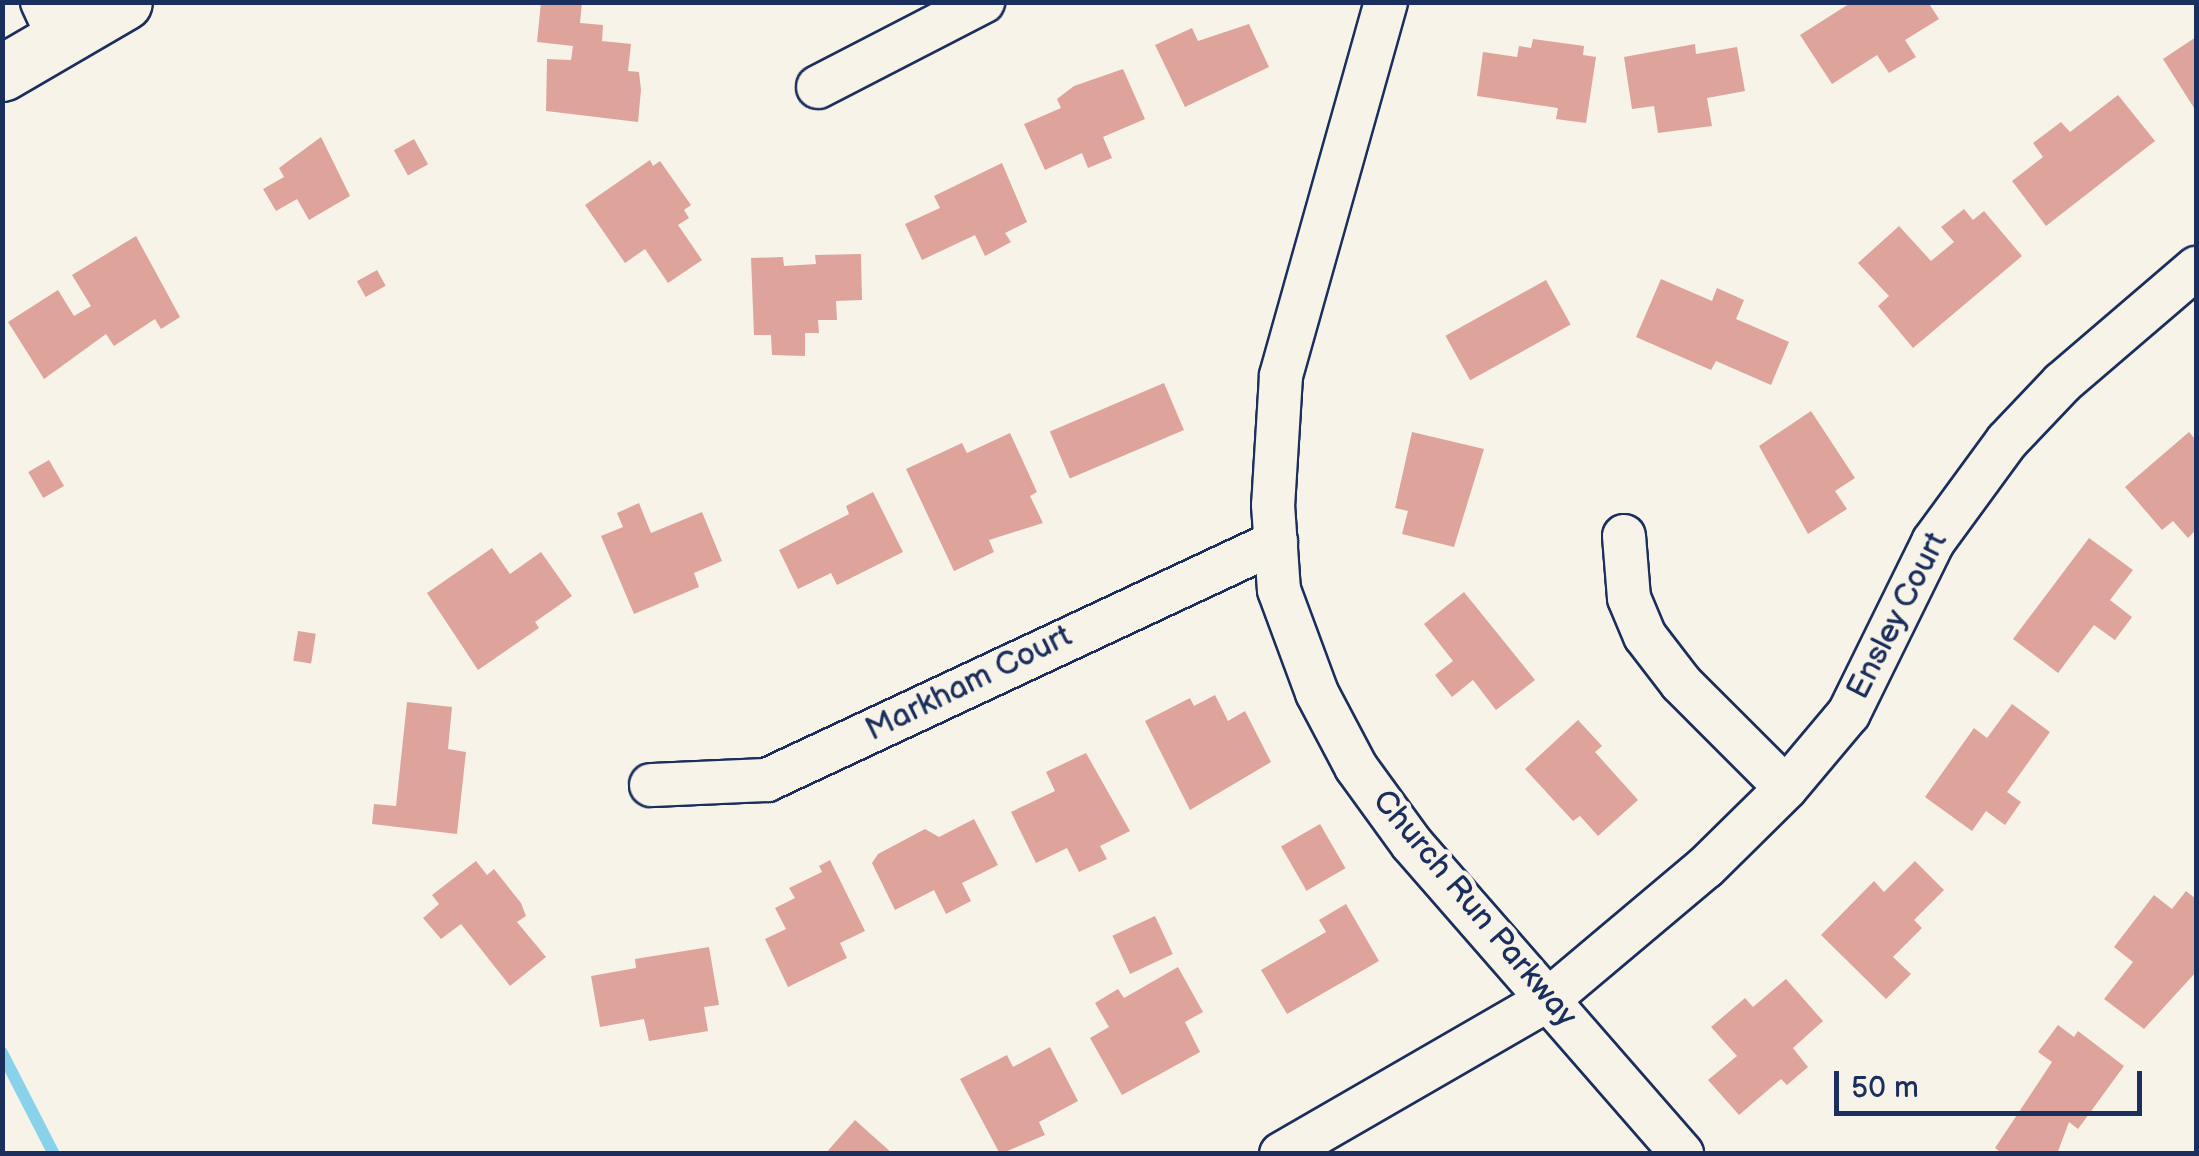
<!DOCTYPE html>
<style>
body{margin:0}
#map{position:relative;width:2199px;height:1156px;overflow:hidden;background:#f7f3e8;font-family:"Balsamiq Sans",sans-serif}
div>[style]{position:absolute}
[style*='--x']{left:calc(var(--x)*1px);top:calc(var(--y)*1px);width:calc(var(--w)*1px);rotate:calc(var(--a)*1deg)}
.stream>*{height:12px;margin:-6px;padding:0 6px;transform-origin:6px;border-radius:6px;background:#89d3ea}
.building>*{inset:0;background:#dea49b;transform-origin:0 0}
.roads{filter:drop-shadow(2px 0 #1b2f5e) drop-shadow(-2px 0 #1b2f5e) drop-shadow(0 2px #1b2f5e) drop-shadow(0 -2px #1b2f5e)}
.minor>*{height:42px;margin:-21px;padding:0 21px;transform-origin:21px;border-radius:21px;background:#f7f3e8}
.secondary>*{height:55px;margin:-27.5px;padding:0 27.5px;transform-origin:27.5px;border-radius:27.5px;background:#f7f3e8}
span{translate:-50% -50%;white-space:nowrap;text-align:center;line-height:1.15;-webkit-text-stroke:9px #f7f3e8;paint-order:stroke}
.street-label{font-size:32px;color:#1b2f5e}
.frame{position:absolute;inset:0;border:5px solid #1b2f5e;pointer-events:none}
.scale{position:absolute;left:1834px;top:1071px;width:308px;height:45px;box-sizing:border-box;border:5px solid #1b2f5e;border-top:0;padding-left:12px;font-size:30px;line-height:35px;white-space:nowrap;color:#1b2f5e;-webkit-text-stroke:8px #f7f3e8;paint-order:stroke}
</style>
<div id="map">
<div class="stream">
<div style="--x:2;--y:1053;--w:114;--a:62.8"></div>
</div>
<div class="building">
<div style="clip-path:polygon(541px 2px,582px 2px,580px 23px,603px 25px,602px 41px,631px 44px,628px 71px,639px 72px,641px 90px,638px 122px,546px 111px,547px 59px,571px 60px,573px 46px,537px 42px)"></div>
<div style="clip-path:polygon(1852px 2px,1928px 2px,1939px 19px,1905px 40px,1916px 57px,1889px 73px,1877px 55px,1832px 84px,1800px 35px)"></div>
<div style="clip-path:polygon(1249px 24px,1269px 67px,1185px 107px,1155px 45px,1192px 28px,1198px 41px)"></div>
<div style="clip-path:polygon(2196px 37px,2196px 106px,2194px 108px,2163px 59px)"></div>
<div style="clip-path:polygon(1533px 39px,1584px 46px,1583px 55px,1596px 57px,1586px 123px,1556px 119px,1558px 108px,1477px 96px,1483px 52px,1517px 57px,1519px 46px,1531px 48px)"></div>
<div style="clip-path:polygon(1695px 44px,1696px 54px,1737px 47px,1745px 91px,1707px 98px,1712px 126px,1658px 133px,1654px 106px,1632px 109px,1624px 57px)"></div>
<div style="clip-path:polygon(1123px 69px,1145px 119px,1103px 137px,1112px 158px,1088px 168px,1082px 153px,1045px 170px,1024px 124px,1061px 108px,1057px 99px,1074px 86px)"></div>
<div style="clip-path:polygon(2118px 95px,2155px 141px,2046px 226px,2012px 181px,2043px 157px,2033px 143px,2061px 122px,2070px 132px)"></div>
<div style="clip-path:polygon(321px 137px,350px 196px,309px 220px,297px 199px,276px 211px,263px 189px,284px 177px,279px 168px)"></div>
<div style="left:414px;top:139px;width:29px;height:23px;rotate:61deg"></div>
<div style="clip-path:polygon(650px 160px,653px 166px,660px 161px,691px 205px,684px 210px,689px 218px,678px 225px,702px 260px,668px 283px,645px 249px,625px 263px,585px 205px)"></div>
<div style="clip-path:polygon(1002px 163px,1027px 222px,1005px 233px,1011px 242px,985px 256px,975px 235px,922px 260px,905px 224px,940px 208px,934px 196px)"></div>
<div style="clip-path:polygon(1964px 209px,1973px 220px,1984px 211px,2022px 256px,1913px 348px,1878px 306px,1889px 296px,1858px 263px,1899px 226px,1931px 261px,1954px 242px,1941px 227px)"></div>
<div style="clip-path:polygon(136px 236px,180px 317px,161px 329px,155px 319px,114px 346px,106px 334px,44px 379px,8px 322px,58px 290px,74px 316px,91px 306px,72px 275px)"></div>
<div style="clip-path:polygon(861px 254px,862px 300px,836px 301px,837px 320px,818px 320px,819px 333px,805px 333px,805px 356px,772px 355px,771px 335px,754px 335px,751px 258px,783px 257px,784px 266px,816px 264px,815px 255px)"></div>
<div style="left:377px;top:270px;width:18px;height:23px;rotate:61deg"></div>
<div style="clip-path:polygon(1661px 279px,1712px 301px,1717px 288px,1744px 300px,1736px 319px,1789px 342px,1771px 385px,1716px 361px,1711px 370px,1636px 337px)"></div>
<div style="left:1546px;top:280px;width:51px;height:115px;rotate:61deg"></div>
<div style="left:1164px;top:383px;width:51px;height:124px;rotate:67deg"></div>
<div style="clip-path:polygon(1811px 411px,1855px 478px,1835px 491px,1847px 509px,1808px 534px,1759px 446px)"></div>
<div style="clip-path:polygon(1412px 432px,1484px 449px,1454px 547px,1402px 534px,1408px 511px,1395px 508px)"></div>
<div style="clip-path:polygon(2189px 432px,2196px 440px,2196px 530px,2188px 538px,2173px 521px,2162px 530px,2125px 487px)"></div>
<div style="clip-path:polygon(1010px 433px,1037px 492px,1030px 496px,1043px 523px,989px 540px,994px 552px,954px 571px,906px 469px,962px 443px,967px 453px)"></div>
<div style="left:49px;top:460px;width:30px;height:24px;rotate:60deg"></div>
<div style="clip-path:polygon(873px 492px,903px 552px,837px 585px,831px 573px,798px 589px,779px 550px,849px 514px,846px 506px)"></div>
<div style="clip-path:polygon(639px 503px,651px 533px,702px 512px,722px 561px,694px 573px,699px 587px,634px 614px,601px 536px,623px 527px,617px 513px)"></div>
<div style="clip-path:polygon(2089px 538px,2133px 570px,2110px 600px,2132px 617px,2115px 640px,2094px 625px,2058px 673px,2013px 639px)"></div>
<div style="clip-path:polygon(492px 548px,510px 574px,541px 552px,572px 596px,535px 622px,539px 628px,478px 670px,427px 593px)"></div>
<div style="clip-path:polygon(1464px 592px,1535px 680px,1496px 710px,1473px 680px,1452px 697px,1435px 675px,1453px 661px,1424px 624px)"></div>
<div style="left:298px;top:631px;width:18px;height:30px;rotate:9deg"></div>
<div style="clip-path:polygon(1215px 695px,1228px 721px,1245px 711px,1271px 762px,1190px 810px,1145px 721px,1190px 698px,1194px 706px)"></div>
<div style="clip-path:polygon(407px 702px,452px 707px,448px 749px,466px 752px,457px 834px,372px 824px,374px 804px,396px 806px)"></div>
<div style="clip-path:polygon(2012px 704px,2050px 732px,2007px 792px,2021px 802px,2005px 825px,1986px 811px,1972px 831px,1925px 797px,1974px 728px,1987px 738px)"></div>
<div style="clip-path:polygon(1578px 720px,1602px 746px,1595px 752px,1638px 800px,1598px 836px,1580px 816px,1573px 821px,1525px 769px)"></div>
<div style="clip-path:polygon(1086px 753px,1130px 831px,1100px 846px,1107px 859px,1079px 872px,1067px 848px,1036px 863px,1011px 812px,1055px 791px,1046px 772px)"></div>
<div style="clip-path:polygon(974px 819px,998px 865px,962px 883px,971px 901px,946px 914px,934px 890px,895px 910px,872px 863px,878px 854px,925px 829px,939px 837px)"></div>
<div style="left:1320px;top:824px;width:51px;height:45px;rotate:60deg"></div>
<div style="clip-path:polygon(830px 860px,865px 931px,840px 943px,847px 958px,788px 987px,765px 939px,786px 929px,775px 908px,795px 898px,789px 888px,822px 872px,819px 866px)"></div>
<div style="clip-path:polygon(476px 861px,487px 875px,494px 869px,521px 903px,526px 916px,517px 922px,546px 957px,510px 986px,461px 924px,441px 939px,423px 918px,439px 904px,432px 895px)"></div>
<div style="clip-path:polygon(1915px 861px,1944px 890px,1914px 920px,1922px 928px,1893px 957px,1911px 974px,1886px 999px,1821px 935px,1874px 881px,1884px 892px)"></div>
<div style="clip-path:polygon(2186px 891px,2196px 899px,2196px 972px,2144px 1029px,2104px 999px,2133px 962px,2114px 947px,2154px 895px,2172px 909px)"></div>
<div style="clip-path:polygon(1346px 904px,1379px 961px,1287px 1014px,1261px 970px,1326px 932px,1319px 920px)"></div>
<div style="left:1155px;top:916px;width:42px;height:47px;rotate:65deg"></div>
<div style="clip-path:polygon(709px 947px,719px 1005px,704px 1007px,708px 1031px,649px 1041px,644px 1019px,600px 1027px,591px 976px,636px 968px,635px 959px)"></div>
<div style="clip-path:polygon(1178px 967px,1203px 1012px,1185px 1022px,1200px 1052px,1122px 1095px,1090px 1038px,1109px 1027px,1095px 1003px,1118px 989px,1124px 998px)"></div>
<div style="clip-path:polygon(1786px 979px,1823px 1021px,1793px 1048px,1808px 1067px,1787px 1085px,1781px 1079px,1739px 1115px,1708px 1080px,1737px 1056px,1711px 1027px,1745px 998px,1753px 1007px)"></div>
<div style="clip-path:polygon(2058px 1025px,2074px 1037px,2078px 1031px,2124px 1066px,2078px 1129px,2069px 1122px,2057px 1154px,2003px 1154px,1995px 1148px,2052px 1062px,2038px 1052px)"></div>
<div style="clip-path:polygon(1050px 1047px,1078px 1101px,1039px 1122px,1045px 1135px,1000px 1154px,960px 1079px,1007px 1055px,1013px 1067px)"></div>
<div style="clip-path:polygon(855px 1120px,893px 1154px,825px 1154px)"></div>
</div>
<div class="roads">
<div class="minor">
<div style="--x:42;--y:2;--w:40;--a:65"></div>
<div style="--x:1386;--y:2;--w:388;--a:105.7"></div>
<div style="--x:1281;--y:376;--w:129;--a:93.5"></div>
<div style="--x:1273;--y:505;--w:85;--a:86"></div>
<div style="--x:1279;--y:590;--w:110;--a:69.7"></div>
<div style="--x:1317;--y:693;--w:84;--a:62.2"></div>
<div style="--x:1356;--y:767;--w:95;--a:54"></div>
<div style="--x:1412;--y:844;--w:411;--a:48.9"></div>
<div style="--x:818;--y:87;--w:186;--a:-27.3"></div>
<div style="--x:1624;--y:536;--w:62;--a:85.4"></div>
<div style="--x:1629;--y:598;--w:41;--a:67.2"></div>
<div style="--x:1645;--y:636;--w:59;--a:52.5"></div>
<div style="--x:1681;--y:683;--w:148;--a:45"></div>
<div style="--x:651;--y:785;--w:116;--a:-2.5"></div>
<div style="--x:767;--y:780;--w:562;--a:-25.06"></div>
<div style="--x:1281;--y:1154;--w:310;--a:-30"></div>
<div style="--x:1549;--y:999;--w:205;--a:-40.1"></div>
<div style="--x:1706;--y:867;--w:112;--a:-44.6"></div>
<div style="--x:1786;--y:788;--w:98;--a:-50"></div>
<div style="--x:1849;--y:713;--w:191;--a:-63.8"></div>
<div style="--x:1933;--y:542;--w:125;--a:-53.8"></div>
<div style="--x:2007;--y:441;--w:80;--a:-46.5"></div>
<div style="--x:2062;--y:383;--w:177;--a:-40.6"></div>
</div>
<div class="secondary">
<div style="--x:2;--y:73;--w:141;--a:-30.2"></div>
</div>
</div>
<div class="street-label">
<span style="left:1898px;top:616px;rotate:-63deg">Ensley Court</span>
<span style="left:969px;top:684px;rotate:-26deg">Markham Court</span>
<span style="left:1474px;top:909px;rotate:50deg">Church Run Parkway</span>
</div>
<div class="frame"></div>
<div class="scale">50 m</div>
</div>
